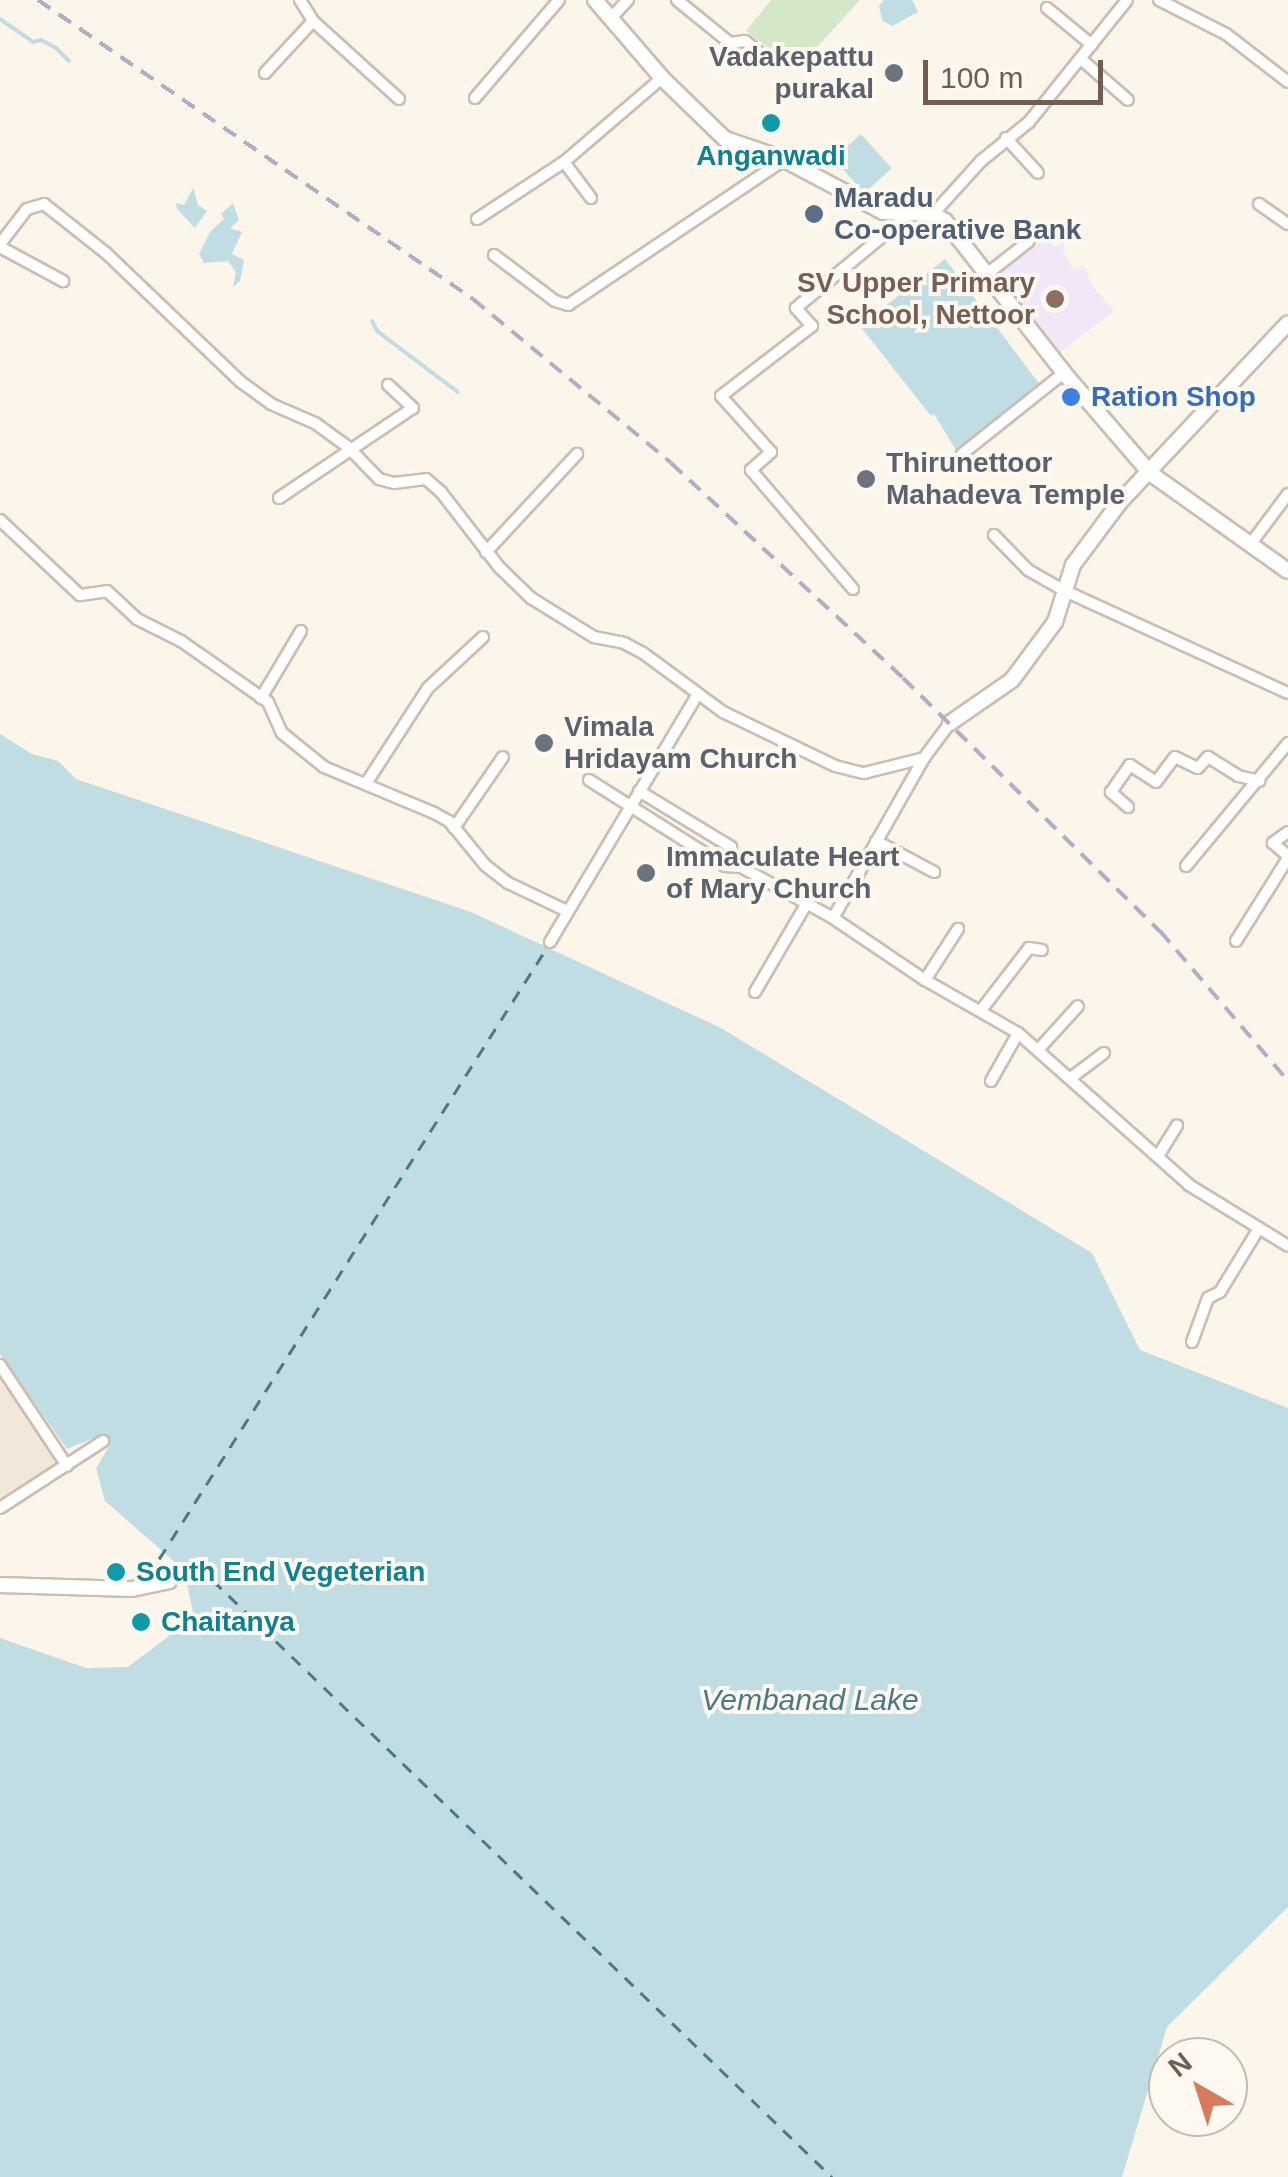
<!DOCTYPE html>
<style>
body{margin:0}
#map{position:relative;width:1288px;height:2177px;overflow:hidden;background:#fbf5ea;font-family:Arial,sans-serif}
div>[style]{position:absolute}
[style*='--x']{left:calc(var(--x)*1px);top:calc(var(--y)*1px);width:calc(var(--w)*1px);rotate:calc(var(--a)*1deg)}
.residential>*{inset:0;background:#f2e7d9}
.education>*{inset:0;background:#f2e7f7}
.green>*{inset:0;background:#d5e7c9}
.water>*{inset:0;background:#c0dde3;transform-origin:0 0}
.stream>*{height:4px;margin:-2px;padding:0 2px;transform-origin:2px;border-radius:2px;background:#c0dde3}
.ferry>*{height:2.5px;margin-top:-1.25px;transform-origin:0;background:repeating-linear-gradient(90deg,#4c7a84 0 12px,transparent 0 22px)}
.roads{filter:drop-shadow(2px 0 #ccbdb1) drop-shadow(-2px 0 #ccbdb1) drop-shadow(0 2px #ccbdb1) drop-shadow(0 -2px #ccbdb1)}
.street>*{height:10px;margin:-5px;padding:0 5px;transform-origin:5px;border-radius:5px;background:#fff}
.secondary>*{height:14px;margin:-7px;padding:0 7px;transform-origin:7px;border-radius:7px;background:#fff}
.rail>*{height:4px;margin-top:-2px;transform-origin:0;background:repeating-linear-gradient(90deg,#b8a9c4 0 15px,transparent 0 25px)}
.dots>*{width:28px;height:28px;translate:-50% -50%;box-sizing:border-box;border:5px solid #fdf9f0;border-radius:50%}
span{translate:-50% -50%;white-space:nowrap;text-align:center;line-height:1.15;-webkit-text-stroke:8px #fdf9f0;paint-order:stroke}
.worship-label{font-size:28px;color:#5b616d;font-weight:700}
.right{translate:-100% -50%;text-align:right}
.left{translate:0 -50%;text-align:left}
.culture-label{font-size:28px;color:#0d838f;font-weight:700}
.service-label{font-size:28px;color:#4e5e75;font-weight:700}
.education-label{font-size:28px;color:#785e54;font-weight:700}
.shop-label{font-size:28px;color:#366cbe;font-weight:700}
.water-label{font-size:30px;color:#4c7a84;font-style:italic}
.north{position:absolute;left:1148px;top:2037px;width:100px;height:100px;box-sizing:border-box;background:#fdf9f0;border:2px solid #c6bbb0;border-radius:50%;rotate:321deg;font-size:28px;font-weight:700;line-height:40px;text-align:center;color:#735d50}
.north::after{content:'';display:block;margin:auto;width:35px;height:45px;background:#d87b5c;clip-path:polygon(50% 0,100% 100%,50% 72%,0 100%)}
.scale{position:absolute;left:923px;top:60px;width:180px;height:45px;box-sizing:border-box;border:5px solid #735d50;border-top:0;padding-left:12px;font-size:30px;line-height:35px;white-space:nowrap;color:#735d50;-webkit-text-stroke:8px #fdf9f0;paint-order:stroke}
</style>
<div id="map">
<div class="residential">
<div style="clip-path:polygon(0 1366px,69px 1460px,0 1505px)"></div>
</div>
<div class="education">
<div style="clip-path:polygon(1039px 230px,1055px 247px,1066px 239px,1063px 251px,1074px 270px,1083px 265px,1094px 288px,1114px 311px,1058px 354px,982px 273px)"></div>
</div>
<div class="green">
<div style="clip-path:polygon(771px 0,860px 0,797px 69px,746px 31px)"></div>
</div>
<div class="water">
<div style="clip-path:polygon(884px 0,912px 0,918px 12px,892px 26px,882px 20px,879px 6px)"></div>
<div style="left:861px;top:134px;width:46px;height:37px;rotate:48deg"></div>
<div style="clip-path:polygon(193px 188px,198px 205px,207px 211px,195px 228px,177px 209px,176px 203px,184px 205px)"></div>
<div style="clip-path:polygon(233px 203px,239px 220px,230px 228px,242px 232px,232px 254px,244px 260px,240px 281px,233px 287px,236px 272px,228px 261px,204px 263px,199px 254px,210px 232px,224px 219px,221px 214px)"></div>
<div style="clip-path:polygon(945px 259px,1041px 386px,956px 450px,934px 414px,931px 416px,860px 326px)"></div>
<div style="clip-path:polygon(0 734px,32px 754px,58px 761px,76px 779px,471px 912px,721px 1028px,1092px 1253px,1140px 1350px,1288px 1408px,1288px 1907px,1167px 2027px,1122px 2177px,0 2177px,0 1638px,86px 1668px,128px 1667px,194px 1617px,184px 1570px,105px 1501px,96px 1468px,110px 1445px,101px 1435px,67px 1449px,0 1354px)"></div>
</div>
<div class="stream">
<div style="--x:0;--y:19;--w:40;--a:34.9"></div>
<div style="--x:33;--y:42;--w:8;--a:-14"></div>
<div style="--x:41;--y:40;--w:17;--a:28"></div>
<div style="--x:56;--y:48;--w:18;--a:45"></div>
<div style="--x:372;--y:321;--w:11;--a:63"></div>
<div style="--x:377;--y:331;--w:101;--a:37"></div>
</div>
<div class="ferry">
<div style="--x:159;--y:1559;--w:728;--a:-57.62"></div>
<div style="--x:197;--y:1565;--w:882;--a:43.94"></div>
</div>
<div class="roads">
<div class="street">
<div style="--x:300;--y:0;--w:25;--a:58"></div>
<div style="--x:313;--y:21;--w:116;--a:42.2"></div>
<div style="--x:677;--y:0;--w:68;--a:39.1"></div>
<div style="--x:730;--y:43;--w:15;--a:-8"></div>
<div style="--x:745;--y:41;--w:19;--a:39"></div>
<div style="--x:1159;--y:0;--w:75;--a:26.9"></div>
<div style="--x:1226;--y:34;--w:78;--a:37.7"></div>
<div style="--x:1047;--y:8;--w:58;--a:39.4"></div>
<div style="--x:611;--y:18;--w:25;--a:-47"></div>
<div style="--x:1081;--y:59;--w:62;--a:41.1"></div>
<div style="--x:265;--y:73;--w:71;--a:-47.3"></div>
<div style="--x:475;--y:98;--w:129;--a:-49.4"></div>
<div style="--x:1006;--y:138;--w:47;--a:47.6"></div>
<div style="--x:564;--y:162;--w:45;--a:53.1"></div>
<div style="--x:1259;--y:204;--w:35;--a:35"></div>
<div style="--x:933;--y:214;--w:72;--a:-47.8"></div>
<div style="--x:981;--y:161;--w:62;--a:-39.1"></div>
<div style="--x:1029;--y:122;--w:156;--a:-51.2"></div>
<div style="--x:477;--y:219;--w:104;--a:-33.2"></div>
<div style="--x:564;--y:162;--w:129;--a:-40.6"></div>
<div style="--x:0;--y:244;--w:44;--a:-52.4"></div>
<div style="--x:27;--y:209;--w:18;--a:-16"></div>
<div style="--x:44;--y:204;--w:80;--a:38.4"></div>
<div style="--x:107;--y:254;--w:185;--a:43.7"></div>
<div style="--x:241;--y:382;--w:37;--a:36"></div>
<div style="--x:271;--y:404;--w:48;--a:23.4"></div>
<div style="--x:315;--y:423;--w:41;--a:36"></div>
<div style="--x:348;--y:447;--w:45;--a:45.9"></div>
<div style="--x:379;--y:479;--w:16;--a:15"></div>
<div style="--x:394;--y:483;--w:32;--a:-7"></div>
<div style="--x:426;--y:479;--w:20;--a:41"></div>
<div style="--x:441;--y:492;--w:95;--a:52.3"></div>
<div style="--x:499;--y:567;--w:45;--a:44.1"></div>
<div style="--x:531;--y:598;--w:74;--a:31.8"></div>
<div style="--x:594;--y:637;--w:31;--a:11"></div>
<div style="--x:624;--y:643;--w:21;--a:28"></div>
<div style="--x:643;--y:653;--w:99;--a:36.4"></div>
<div style="--x:723;--y:712;--w:124;--a:25.7"></div>
<div style="--x:835;--y:766;--w:30;--a:14"></div>
<div style="--x:864;--y:773;--w:62;--a:-14"></div>
<div style="--x:0;--y:247;--w:72;--a:28.4"></div>
<div style="--x:494;--y:255;--w:76;--a:37"></div>
<div style="--x:555;--y:301;--w:14;--a:17"></div>
<div style="--x:568;--y:305;--w:260;--a:-33.9"></div>
<div style="--x:987;--y:274;--w:53;--a:-38.2"></div>
<div style="--x:962;--y:454;--w:130;--a:-38.5"></div>
<div style="--x:279;--y:498;--w:161;--a:-33.9"></div>
<div style="--x:413;--y:408;--w:34;--a:-137"></div>
<div style="--x:0;--y:520;--w:110;--a:43.2"></div>
<div style="--x:80;--y:595;--w:27;--a:-8"></div>
<div style="--x:107;--y:591;--w:41;--a:43"></div>
<div style="--x:137;--y:619;--w:49;--a:26.6"></div>
<div style="--x:181;--y:641;--w:106;--a:35"></div>
<div style="--x:268;--y:702;--w:34;--a:66"></div>
<div style="--x:282;--y:733;--w:54;--a:39"></div>
<div style="--x:324;--y:767;--w:119;--a:22.7"></div>
<div style="--x:434;--y:813;--w:18;--a:29"></div>
<div style="--x:450;--y:822;--w:55;--a:50.9"></div>
<div style="--x:485;--y:865;--w:29;--a:38"></div>
<div style="--x:508;--y:883;--w:65;--a:25.4"></div>
<div style="--x:994;--y:535;--w:49;--a:45.8"></div>
<div style="--x:1028;--y:570;--w:43;--a:29.6"></div>
<div style="--x:1065;--y:591;--w:245;--a:24.6"></div>
<div style="--x:1252;--y:542;--w:60;--a:-53.1"></div>
<div style="--x:486;--y:552;--w:134;--a:-47.1"></div>
<div style="--x:853;--y:589;--w:157;--a:-130.6"></div>
<div style="--x:751;--y:470;--w:27;--a:-42"></div>
<div style="--x:771;--y:452;--w:75;--a:-131.8"></div>
<div style="--x:721;--y:396;--w:115;--a:-37.6"></div>
<div style="--x:812;--y:326;--w:24;--a:-132"></div>
<div style="--x:796;--y:308;--w:144;--a:-39.7"></div>
<div style="--x:261;--y:698;--w:78;--a:-59.2"></div>
<div style="--x:950;--y:723;--w:44;--a:126.6"></div>
<div style="--x:924;--y:758;--w:184;--a:119.6"></div>
<div style="--x:833;--y:918;--w:111;--a:34"></div>
<div style="--x:925;--y:980;--w:107;--a:29.7"></div>
<div style="--x:1018;--y:1033;--w:229;--a:41.6"></div>
<div style="--x:1189;--y:1185;--w:116;--a:31.6"></div>
<div style="--x:589;--y:780;--w:161;--a:32.3"></div>
<div style="--x:725;--y:866;--w:16;--a:4"></div>
<div style="--x:741;--y:867;--w:105;--a:29"></div>
<div style="--x:367;--y:782;--w:112;--a:-57"></div>
<div style="--x:428;--y:688;--w:75;--a:-42.8"></div>
<div style="--x:639;--y:791;--w:108;--a:31.3"></div>
<div style="--x:1128;--y:807;--w:23;--a:-139"></div>
<div style="--x:1111;--y:792;--w:33;--a:-55"></div>
<div style="--x:1130;--y:765;--w:31;--a:33"></div>
<div style="--x:1156;--y:782;--w:31;--a:-53"></div>
<div style="--x:1175;--y:757;--w:25;--a:26"></div>
<div style="--x:1198;--y:768;--w:15;--a:-48"></div>
<div style="--x:1208;--y:757;--w:36;--a:32"></div>
<div style="--x:1238;--y:776;--w:22;--a:13"></div>
<div style="--x:454;--y:828;--w:86;--a:-55.4"></div>
<div style="--x:1288;--y:832;--w:19;--a:144"></div>
<div style="--x:1273;--y:843;--w:20;--a:41"></div>
<div style="--x:876;--y:841;--w:66;--a:28.1"></div>
<div style="--x:1186;--y:866;--w:160;--a:-50.3"></div>
<div style="--x:1236;--y:941;--w:98;--a:-57.9"></div>
<div style="--x:550;--y:942;--w:287;--a:-59.2"></div>
<div style="--x:925;--y:980;--w:61;--a:-57.1"></div>
<div style="--x:755;--y:992;--w:103;--a:-59.7"></div>
<div style="--x:982;--y:1009;--w:77;--a:-52.4"></div>
<div style="--x:1029;--y:948;--w:13;--a:9"></div>
<div style="--x:1038;--y:1050;--w:59;--a:-47.7"></div>
<div style="--x:1072;--y:1077;--w:40;--a:-37"></div>
<div style="--x:991;--y:1081;--w:55;--a:-60.6"></div>
<div style="--x:1158;--y:1156;--w:36;--a:-58"></div>
<div style="--x:1192;--y:1342;--w:47;--a:-70"></div>
<div style="--x:1208;--y:1298;--w:13;--a:-27"></div>
<div style="--x:1220;--y:1292;--w:75;--a:-58.6"></div>
<div style="--x:0;--y:1365;--w:121;--a:56.4"></div>
<div style="--x:0;--y:1508;--w:123;--a:-33"></div>
</div>
<div class="secondary">
<div style="--x:595;--y:0;--w:103;--a:49.3"></div>
<div style="--x:662;--y:78;--w:88;--a:44.1"></div>
<div style="--x:725;--y:139;--w:59;--a:18.7"></div>
<div style="--x:781;--y:158;--w:115;--a:27.9"></div>
<div style="--x:883;--y:212;--w:50;--a:2.3"></div>
<div style="--x:933;--y:214;--w:14;--a:30"></div>
<div style="--x:945;--y:221;--w:193;--a:51.9"></div>
<div style="--x:1064;--y:373;--w:132;--a:49.3"></div>
<div style="--x:1150;--y:473;--w:169;--a:35.4"></div>
<div style="--x:950;--y:723;--w:75;--a:-34.7"></div>
<div style="--x:1012;--y:680;--w:72;--a:-53.4"></div>
<div style="--x:1055;--y:622;--w:60;--a:-72.5"></div>
<div style="--x:1073;--y:565;--w:79;--a:-53.3"></div>
<div style="--x:1120;--y:502;--w:245;--a:-46.8"></div>
<div style="--x:0;--y:1585;--w:132;--a:1.7"></div>
<div style="--x:132;--y:1589;--w:38;--a:-12"></div>
</div>
</div>
<div class="rail">
<div style="--x:38;--y:0;--w:528;--a:34.5"></div>
<div style="--x:473;--y:299;--w:257;--a:39.6"></div>
<div style="--x:671;--y:463;--w:316;--a:42.8"></div>
<div style="--x:903;--y:678;--w:361;--a:44.6"></div>
<div style="--x:1160;--y:931;--w:197;--a:49.5"></div>
</div>
<div class="dots">
<div style="left:894px;top:73px;background:#6b7280"></div>
<div style="left:771px;top:123px;background:#0f9aa8"></div>
<div style="left:814px;top:214px;background:#5c6f8a"></div>
<div style="left:1055px;top:299px;background:#8d6e63"></div>
<div style="left:1071px;top:397px;background:#3f7fe0"></div>
<div style="left:866px;top:479px;background:#6b7280"></div>
<div style="left:544px;top:743px;background:#6b7280"></div>
<div style="left:646px;top:873px;background:#6b7280"></div>
<div style="left:116px;top:1572px;background:#0f9aa8"></div>
<div style="left:141px;top:1622px;background:#0f9aa8"></div>
</div>
<div class="worship-label">
<span class="right" style="left:874px;top:73px">Vadakepattu<br>purakal</span>
<span class="left" style="left:886px;top:479px">Thirunettoor<br>Mahadeva Temple</span>
<span class="left" style="left:564px;top:743px">Vimala<br>Hridayam Church</span>
<span class="left" style="left:666px;top:873px">Immaculate Heart<br>of Mary Church</span>
</div>
<div class="culture-label">
<span style="left:771px;top:156px">Anganwadi</span>
<span class="left" style="left:136px;top:1572px">South End Vegeterian</span>
<span class="left" style="left:161px;top:1622px">Chaitanya</span>
</div>
<div class="service-label">
<span class="left" style="left:834px;top:214px">Maradu<br>Co-operative Bank</span>
</div>
<div class="education-label">
<span class="right" style="left:1035px;top:299px">SV Upper Primary<br>School, Nettoor</span>
</div>
<div class="shop-label">
<span class="left" style="left:1091px;top:397px">Ration Shop</span>
</div>
<div class="water-label">
<span style="left:810px;top:1700px">Vembanad Lake</span>
</div>
<div class="north">N</div>
<div class="scale">100 m</div>
</div>
